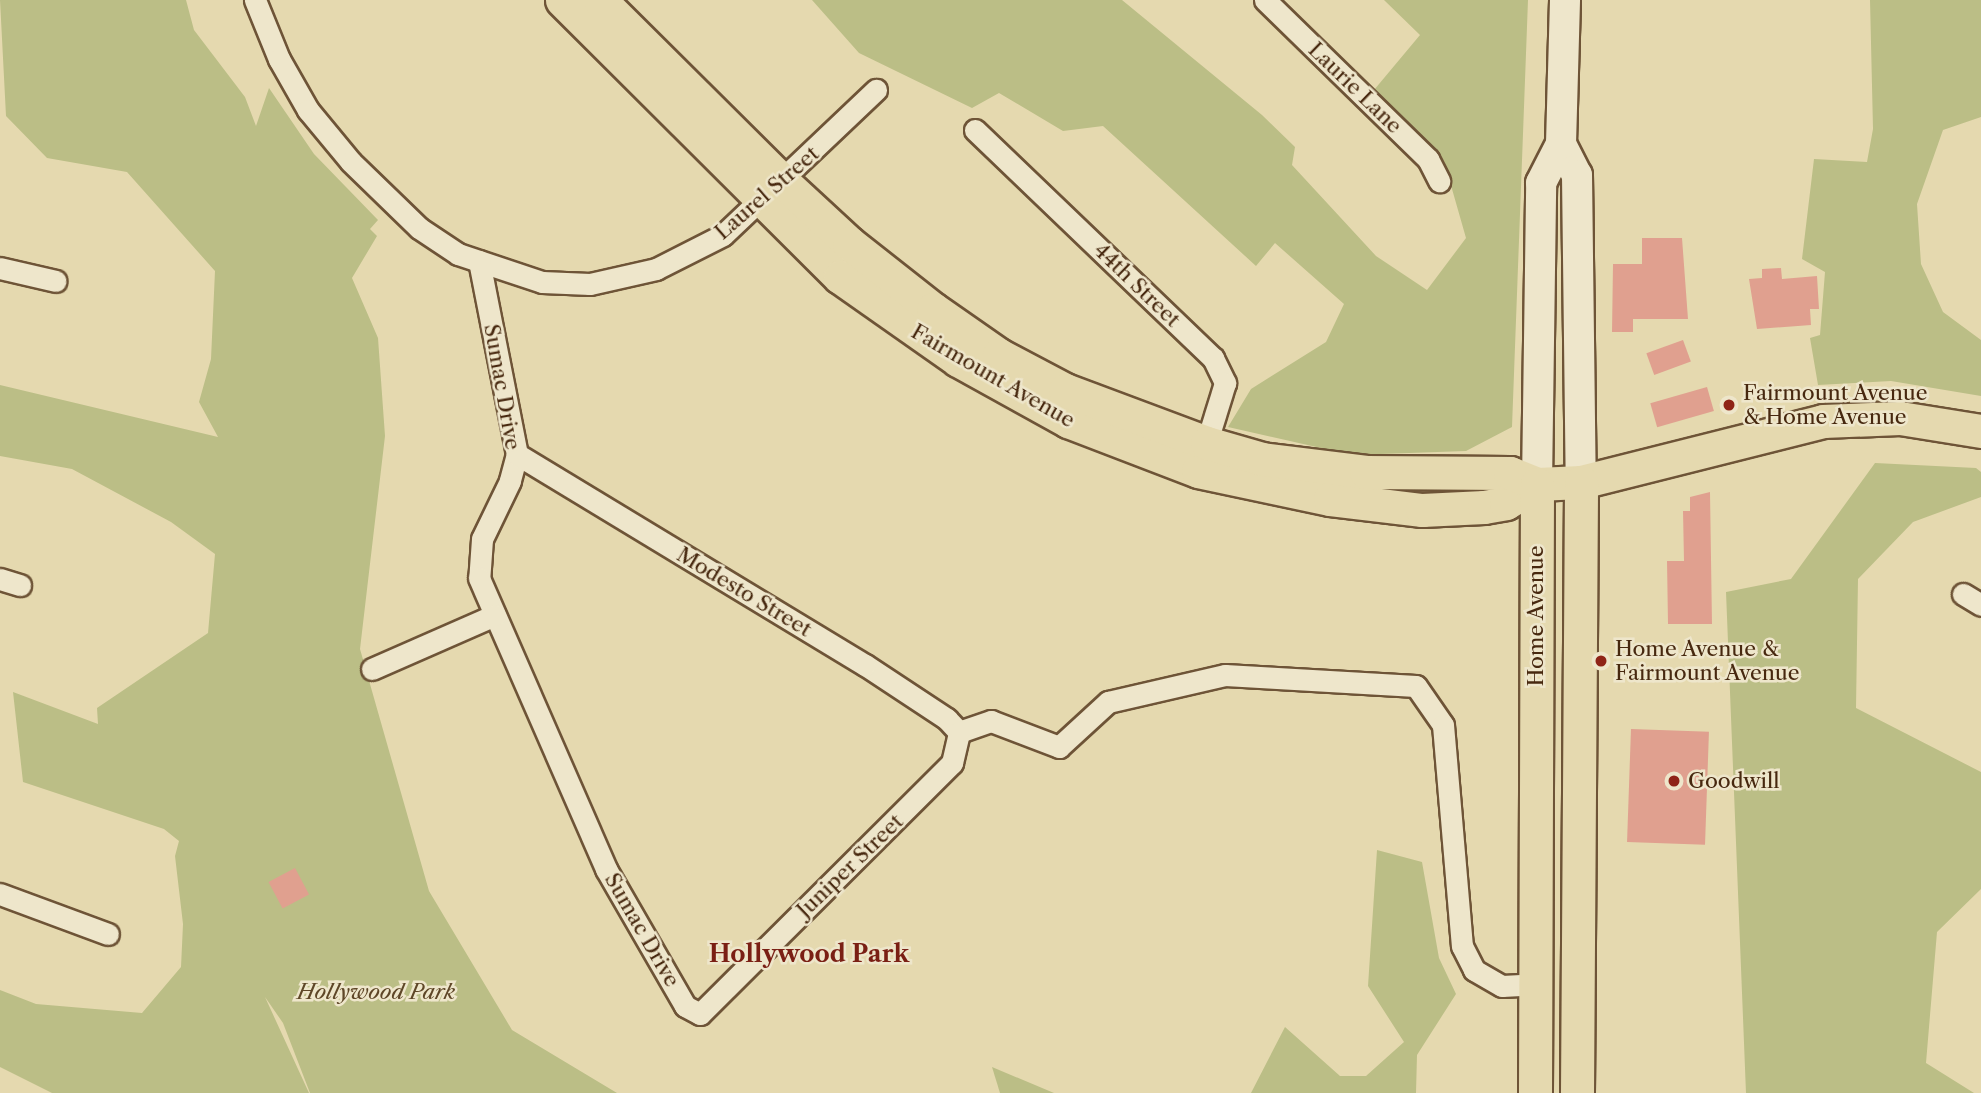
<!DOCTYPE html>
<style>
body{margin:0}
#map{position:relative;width:1981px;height:1093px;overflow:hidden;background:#e5d9af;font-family:"Libre Caslon Text",serif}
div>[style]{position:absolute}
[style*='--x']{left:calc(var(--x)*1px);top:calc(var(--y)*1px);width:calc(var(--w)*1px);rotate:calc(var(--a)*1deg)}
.green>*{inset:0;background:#bbbe86}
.building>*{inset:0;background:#e0a08f;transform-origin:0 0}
.roads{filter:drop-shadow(2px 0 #6e5437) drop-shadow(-2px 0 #6e5437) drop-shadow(0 2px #6e5437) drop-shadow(0 -2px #6e5437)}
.minor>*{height:21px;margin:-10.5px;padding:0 10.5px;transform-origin:10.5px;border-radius:10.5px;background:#eee6cb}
.secondary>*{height:30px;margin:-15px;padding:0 15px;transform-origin:15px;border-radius:15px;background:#eee6cb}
.primary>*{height:33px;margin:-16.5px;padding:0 16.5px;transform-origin:16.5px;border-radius:16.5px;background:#e5d9af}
.dots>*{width:19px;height:19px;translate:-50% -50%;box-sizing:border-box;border:4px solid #eee6cb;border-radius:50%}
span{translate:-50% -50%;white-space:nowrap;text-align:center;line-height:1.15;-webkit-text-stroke:5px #eee6cb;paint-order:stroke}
.street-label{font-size:21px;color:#47280f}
.poi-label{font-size:21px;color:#47280f}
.left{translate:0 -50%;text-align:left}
.park-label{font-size:21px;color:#5e4627;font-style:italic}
.quarter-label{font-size:24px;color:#7a1f14;font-weight:700}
</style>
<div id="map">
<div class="green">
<div style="clip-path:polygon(0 0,186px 0,194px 30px,245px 97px,256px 126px,269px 88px,314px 154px,378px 220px,370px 229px,377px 236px,352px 278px,378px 338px,385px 436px,360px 649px,429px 891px,512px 1030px,617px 1093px,310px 1093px,283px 1023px,265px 997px,309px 1093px,52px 1093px,0 1067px,0 990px,36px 1004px,142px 1013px,181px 967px,183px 924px,175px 856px,179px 841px,164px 829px,23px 782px,13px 692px,98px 724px,97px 708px,208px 633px,215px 554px,171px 522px,72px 469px,0 456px,0 385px,218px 437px,199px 402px,211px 359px,215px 271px,127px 172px,47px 158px,6px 116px)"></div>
<div style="clip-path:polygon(812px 0,1122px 0,1262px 115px,1295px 147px,1292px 165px,1376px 256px,1427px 290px,1466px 238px,1444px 161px,1374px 90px,1420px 35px,1384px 0,1528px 0,1512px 427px,1466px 451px,1352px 455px,1228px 427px,1251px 389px,1326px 342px,1344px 304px,1275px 243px,1256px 266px,1103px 126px,1063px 131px,999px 93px,972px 108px,859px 53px)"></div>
<div style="clip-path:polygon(1870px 0,1981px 0,1981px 117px,1943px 130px,1917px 204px,1921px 264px,1943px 312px,1981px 340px,1981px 396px,1891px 381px,1818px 385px,1810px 338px,1820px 335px,1825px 272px,1802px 259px,1814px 159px,1867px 162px,1873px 129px)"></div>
<div style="clip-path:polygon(1875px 463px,1976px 468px,1981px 472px,1981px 497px,1913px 522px,1858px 579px,1856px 708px,1981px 772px,1981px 889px,1937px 932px,1926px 1063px,1974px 1093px,1746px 1093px,1726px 592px,1791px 579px)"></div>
<div style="clip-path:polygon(1377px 850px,1422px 862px,1439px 958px,1456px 994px,1417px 1055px,1416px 1093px,1251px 1093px,1285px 1027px,1340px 1076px,1366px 1076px,1404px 1042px,1368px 986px)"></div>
<div style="clip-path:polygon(992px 1067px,1054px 1093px,1000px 1093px)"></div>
</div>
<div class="building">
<div style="clip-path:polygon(1642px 238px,1682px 238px,1688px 319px,1633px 319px,1633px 332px,1612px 332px,1613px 264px,1642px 264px)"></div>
<div style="clip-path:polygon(1781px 268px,1782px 279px,1817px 276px,1819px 309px,1810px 309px,1811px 325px,1757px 329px,1749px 279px,1762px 278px,1762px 269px)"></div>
<div style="left:1683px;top:340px;width:23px;height:39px;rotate:70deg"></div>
<div style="left:1707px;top:387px;width:25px;height:59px;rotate:74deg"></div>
<div style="clip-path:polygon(1710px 492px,1712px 624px,1668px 624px,1667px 561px,1684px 561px,1683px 511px,1690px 511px,1690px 497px)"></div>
<div style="left:1631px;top:729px;width:78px;height:113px;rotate:2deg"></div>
<div style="left:295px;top:868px;width:30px;height:30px;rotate:62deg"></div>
</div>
<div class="roads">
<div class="minor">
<div style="--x:255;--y:0;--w:64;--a:67.9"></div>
<div style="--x:279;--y:59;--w:59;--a:60.4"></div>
<div style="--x:308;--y:110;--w:67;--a:50.4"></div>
<div style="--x:351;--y:162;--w:95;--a:44.1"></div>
<div style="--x:419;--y:228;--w:47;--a:33.7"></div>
<div style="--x:458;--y:254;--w:89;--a:18.4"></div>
<div style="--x:542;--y:282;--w:48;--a:2.4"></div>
<div style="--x:590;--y:284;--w:68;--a:-12.8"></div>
<div style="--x:656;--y:269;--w:75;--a:-26.9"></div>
<div style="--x:723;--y:235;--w:211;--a:-43.5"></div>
<div style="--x:1265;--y:0;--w:228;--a:44.3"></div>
<div style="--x:1428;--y:159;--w:25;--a:63"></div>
<div style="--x:975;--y:130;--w:330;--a:43.8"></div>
<div style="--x:1213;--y:358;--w:28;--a:64"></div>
<div style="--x:1225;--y:383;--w:74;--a:107.2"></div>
<div style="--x:479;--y:261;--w:197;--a:78.9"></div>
<div style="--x:517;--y:454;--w:28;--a:105"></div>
<div style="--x:510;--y:481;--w:64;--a:115.8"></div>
<div style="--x:482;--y:539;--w:39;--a:94"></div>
<div style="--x:479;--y:578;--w:318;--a:66.4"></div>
<div style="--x:606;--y:869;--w:158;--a:60"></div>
<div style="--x:685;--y:1006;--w:17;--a:28"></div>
<div style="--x:700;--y:1014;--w:356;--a:-44.9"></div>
<div style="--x:952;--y:763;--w:32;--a:-77"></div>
<div style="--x:959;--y:732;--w:18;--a:-133"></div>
<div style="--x:947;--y:719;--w:98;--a:-146.6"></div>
<div style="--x:865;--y:665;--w:407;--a:-148.8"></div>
<div style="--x:0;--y:268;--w:57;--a:13.1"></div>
<div style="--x:0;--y:579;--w:21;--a:17"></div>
<div style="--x:1963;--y:594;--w:21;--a:31"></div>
<div style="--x:372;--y:669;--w:134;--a:-23.7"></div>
<div style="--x:959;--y:732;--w:34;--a:-19"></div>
<div style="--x:991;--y:721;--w:73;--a:20.9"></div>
<div style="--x:1059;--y:747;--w:67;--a:-42.6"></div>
<div style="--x:1108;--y:702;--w:120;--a:-13"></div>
<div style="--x:1225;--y:675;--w:191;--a:3.3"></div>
<div style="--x:1416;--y:686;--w:47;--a:55.3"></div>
<div style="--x:1443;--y:725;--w:222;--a:85.1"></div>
<div style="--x:1462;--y:946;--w:27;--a:63"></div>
<div style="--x:1474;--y:970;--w:32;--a:30"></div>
<div style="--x:1502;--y:986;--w:33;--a:-3"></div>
<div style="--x:0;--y:894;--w:115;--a:20.3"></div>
</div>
<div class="secondary">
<div style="--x:1561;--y:144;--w:35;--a:63"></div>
<div style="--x:1577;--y:175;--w:307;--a:89.3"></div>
<div style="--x:1537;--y:484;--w:301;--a:-89.2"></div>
<div style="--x:1541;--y:183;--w:44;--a:-62.9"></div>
<div style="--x:1561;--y:144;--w:144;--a:-88.4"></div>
</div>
<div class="primary">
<div style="--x:562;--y:0;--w:392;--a:44.9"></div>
<div style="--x:840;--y:277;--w:144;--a:35.1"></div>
<div style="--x:958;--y:360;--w:126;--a:29"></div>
<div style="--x:1068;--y:421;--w:139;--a:21"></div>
<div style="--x:1198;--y:471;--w:135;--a:12"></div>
<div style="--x:1330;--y:499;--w:93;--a:6.8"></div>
<div style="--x:1422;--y:510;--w:62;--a:-2.8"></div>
<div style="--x:1484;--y:507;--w:22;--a:-10"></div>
<div style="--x:1506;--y:503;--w:36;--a:-32"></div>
<div style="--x:600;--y:0;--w:255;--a:44.8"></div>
<div style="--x:781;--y:180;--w:93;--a:42.8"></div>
<div style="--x:849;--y:243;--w:107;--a:38.2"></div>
<div style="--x:933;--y:309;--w:80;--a:34.9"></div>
<div style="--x:999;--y:355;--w:75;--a:27.9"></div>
<div style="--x:1065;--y:390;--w:152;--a:20.5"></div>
<div style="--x:1207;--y:443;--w:57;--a:16.2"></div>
<div style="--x:1262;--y:459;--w:105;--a:7.1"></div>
<div style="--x:1366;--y:472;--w:144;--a:0.4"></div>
<div style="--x:1510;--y:473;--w:29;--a:22"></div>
<div style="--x:1537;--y:484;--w:44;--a:-2.6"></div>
<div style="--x:1581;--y:482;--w:250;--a:-14.1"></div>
<div style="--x:1823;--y:421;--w:77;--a:-2.2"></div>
<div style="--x:1900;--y:418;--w:82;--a:9.1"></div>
<div style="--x:1535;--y:1093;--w:609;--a:-89.81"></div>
<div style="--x:1577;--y:1093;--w:611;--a:-89.62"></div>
</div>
</div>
<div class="dots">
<div style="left:1729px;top:405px;background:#8f2418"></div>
<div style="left:1601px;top:661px;background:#8f2418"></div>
<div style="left:1674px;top:781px;background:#8f2418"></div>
</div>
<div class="street-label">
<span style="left:1355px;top:88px;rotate:44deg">Laurie Lane</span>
<span style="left:767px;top:193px;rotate:-41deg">Laurel Street</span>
<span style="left:1137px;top:285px;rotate:44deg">44th Street</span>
<span style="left:993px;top:376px;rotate:30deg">Fairmount Avenue</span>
<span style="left:502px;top:387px;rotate:80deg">Sumac Drive</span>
<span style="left:744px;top:592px;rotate:31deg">Modesto Street</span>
<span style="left:1536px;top:616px;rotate:-90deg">Home Avenue</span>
<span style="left:850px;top:866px;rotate:-44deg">Juniper Street</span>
<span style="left:642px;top:930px;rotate:60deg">Sumac Drive</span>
</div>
<div class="poi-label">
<span class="left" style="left:1743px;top:405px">Fairmount Avenue<br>&amp; Home Avenue</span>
<span class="left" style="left:1615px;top:661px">Home Avenue &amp;<br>Fairmount Avenue</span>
<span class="left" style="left:1688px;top:781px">Goodwill</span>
</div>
<div class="park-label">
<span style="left:376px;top:992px">Hollywood Park</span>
</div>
<div class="quarter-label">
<span style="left:809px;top:954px">Hollywood Park</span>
</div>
</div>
